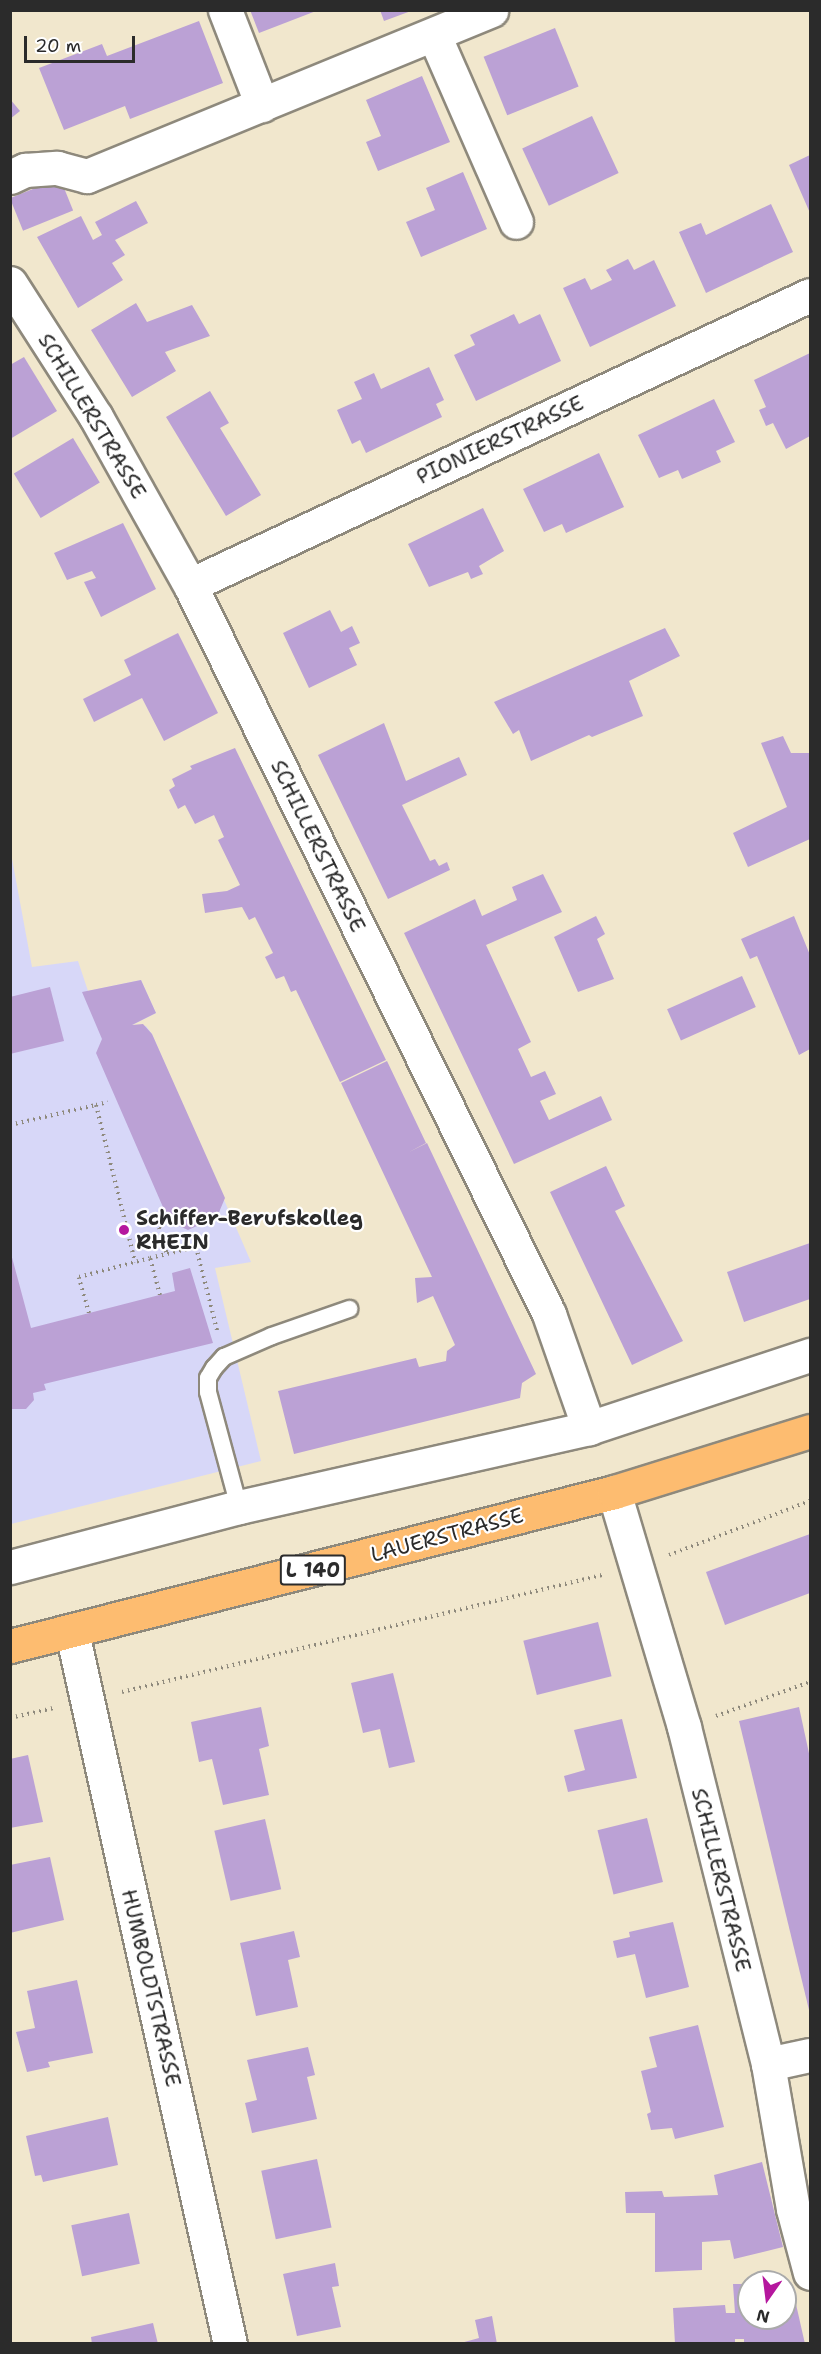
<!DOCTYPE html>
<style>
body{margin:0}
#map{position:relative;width:821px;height:2354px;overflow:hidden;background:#f1e7cd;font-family:"Shantell Sans",sans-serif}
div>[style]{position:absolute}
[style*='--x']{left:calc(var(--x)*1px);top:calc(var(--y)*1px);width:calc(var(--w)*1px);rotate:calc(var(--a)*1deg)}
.built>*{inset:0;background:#d7d7f8}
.building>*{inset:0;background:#bba1d5;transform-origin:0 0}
.path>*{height:4px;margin-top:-2px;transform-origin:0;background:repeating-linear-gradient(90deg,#8e897c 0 1.5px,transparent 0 6px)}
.roads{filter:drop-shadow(2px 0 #8e897c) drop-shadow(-2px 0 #8e897c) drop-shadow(0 2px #8e897c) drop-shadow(0 -2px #8e897c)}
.lane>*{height:16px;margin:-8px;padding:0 8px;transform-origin:8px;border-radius:8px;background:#fff}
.street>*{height:33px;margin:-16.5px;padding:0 16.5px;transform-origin:16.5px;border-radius:16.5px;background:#fff}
.primary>*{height:33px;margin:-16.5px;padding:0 16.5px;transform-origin:16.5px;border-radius:16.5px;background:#fdbc70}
.dots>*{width:16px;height:16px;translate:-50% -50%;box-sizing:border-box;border:3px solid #fff;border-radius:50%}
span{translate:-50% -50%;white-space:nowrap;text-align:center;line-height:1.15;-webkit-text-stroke:4.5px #fff;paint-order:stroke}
.shield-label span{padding:2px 4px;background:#fff;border:2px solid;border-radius:4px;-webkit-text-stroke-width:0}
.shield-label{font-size:20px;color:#2b2b2b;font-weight:700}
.street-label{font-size:21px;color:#2b2b2b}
.poi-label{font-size:21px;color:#2b2b2b;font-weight:700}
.left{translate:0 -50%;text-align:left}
.frame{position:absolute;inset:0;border:12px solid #2b2b2b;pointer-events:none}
.north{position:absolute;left:737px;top:2270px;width:60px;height:60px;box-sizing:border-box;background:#fff;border:2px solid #aaa;border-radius:50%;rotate:194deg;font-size:16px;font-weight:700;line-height:24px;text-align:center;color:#2b2b2b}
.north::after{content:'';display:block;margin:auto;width:21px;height:27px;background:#b5179e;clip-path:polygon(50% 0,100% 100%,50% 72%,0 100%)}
.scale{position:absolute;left:24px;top:36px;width:111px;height:27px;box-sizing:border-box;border:3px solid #2b2b2b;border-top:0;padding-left:8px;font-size:18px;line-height:21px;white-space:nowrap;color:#2b2b2b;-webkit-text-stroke:4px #fff;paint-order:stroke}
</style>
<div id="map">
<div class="built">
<div style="clip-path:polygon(10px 848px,32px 967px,78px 961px,88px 991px,141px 980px,156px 1013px,132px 1025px,146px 1026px,152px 1034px,251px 1262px,215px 1268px,261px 1461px,11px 1524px)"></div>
</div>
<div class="building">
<div style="clip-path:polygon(250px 10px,316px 10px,316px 11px,259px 33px)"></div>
<div style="clip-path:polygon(380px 10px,411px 10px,411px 11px,384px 21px)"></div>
<div style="clip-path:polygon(199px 21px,223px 83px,130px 119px,125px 106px,64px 130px,39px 68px,102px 44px,107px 56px)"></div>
<div style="left:555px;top:28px;width:63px;height:77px;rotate:68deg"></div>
<div style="clip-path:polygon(422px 76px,450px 142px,378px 171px,366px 142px,381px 136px,366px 100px)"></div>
<div style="clip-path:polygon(10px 99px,20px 111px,10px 119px)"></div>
<div style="left:592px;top:116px;width:63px;height:77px;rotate:65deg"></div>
<div style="clip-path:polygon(810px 155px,810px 213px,789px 165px)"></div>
<div style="clip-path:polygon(463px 172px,487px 229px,421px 257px,406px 222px,435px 210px,426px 188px)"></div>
<div style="left:60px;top:178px;width:35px;height:54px;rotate:68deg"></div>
<div style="clip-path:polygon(136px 201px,148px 223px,115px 240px,125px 255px,112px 263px,123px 280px,78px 308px,37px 237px,81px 216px,93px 240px,102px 235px,95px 222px)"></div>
<div style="clip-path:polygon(771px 204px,793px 252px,706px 293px,679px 232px,701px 223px,706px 235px)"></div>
<div style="clip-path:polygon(628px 259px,634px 270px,654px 260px,676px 306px,590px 347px,563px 288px,585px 278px,591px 290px,612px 280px,606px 270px)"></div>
<div style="clip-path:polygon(136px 303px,147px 322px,192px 305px,210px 336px,165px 352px,176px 371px,132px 397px,91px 330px)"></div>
<div style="clip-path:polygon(514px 314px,519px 324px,540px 314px,561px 361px,476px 401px,454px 355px,475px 345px,470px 335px)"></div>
<div style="clip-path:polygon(810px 353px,810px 436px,786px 449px,773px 423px,766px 426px,759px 410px,766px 407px,754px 380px)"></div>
<div style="clip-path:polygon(24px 357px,57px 411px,10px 439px,10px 365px)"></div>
<div style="clip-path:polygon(429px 367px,444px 400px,436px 404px,442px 417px,366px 453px,360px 440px,352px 444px,337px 410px,362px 399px,354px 382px,374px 373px,381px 389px)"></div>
<div style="clip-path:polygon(210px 391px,229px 423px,220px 428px,261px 495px,226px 516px,166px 417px)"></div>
<div style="clip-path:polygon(714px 399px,735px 442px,716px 451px,721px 462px,682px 479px,678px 470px,659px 478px,638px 435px)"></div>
<div style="left:73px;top:438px;width:52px;height:69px;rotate:59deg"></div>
<div style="clip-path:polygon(599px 453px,624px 507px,566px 533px,562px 524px,544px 532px,523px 489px)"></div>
<div style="clip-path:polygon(483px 508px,504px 551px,479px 566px,483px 574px,471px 579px,468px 572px,429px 587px,408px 544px)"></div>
<div style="clip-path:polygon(123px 523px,156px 589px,101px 617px,84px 582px,96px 578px,92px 571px,67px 580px,54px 553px)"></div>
<div style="clip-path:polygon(330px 610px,341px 632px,352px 626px,360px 643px,349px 648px,357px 665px,309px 688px,283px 633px)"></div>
<div style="clip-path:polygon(665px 628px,680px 656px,629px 681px,643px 716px,592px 737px,589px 735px,531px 761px,519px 730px,513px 734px,494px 702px)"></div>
<div style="clip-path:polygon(178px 633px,218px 713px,164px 741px,142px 698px,94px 722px,83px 699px,131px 675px,124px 660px)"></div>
<div style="clip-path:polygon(384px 723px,406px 781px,459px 757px,467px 775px,402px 805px,430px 861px,435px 859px,439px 866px,447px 862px,450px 870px,388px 899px,318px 755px)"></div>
<div style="clip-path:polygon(783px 736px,791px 753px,810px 753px,810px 839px,748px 867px,733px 833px,787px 807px,761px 743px)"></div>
<div style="clip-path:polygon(235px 748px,386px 1060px,340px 1082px,296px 990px,291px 992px,284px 976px,276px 979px,265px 957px,273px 953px,255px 917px,249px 920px,242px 907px,205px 913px,202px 894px,227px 891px,240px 885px,218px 840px,224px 837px,214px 815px,195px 824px,185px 805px,178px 809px,169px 790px,175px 786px,172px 779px,192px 769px,190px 766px)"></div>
<div style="clip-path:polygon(543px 874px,562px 912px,486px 945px,531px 1042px,518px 1049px,531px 1077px,545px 1071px,556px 1094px,540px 1101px,549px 1120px,601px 1096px,612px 1120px,514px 1164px,404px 933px,475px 899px,482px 916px,517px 900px,512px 887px)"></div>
<div style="clip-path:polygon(596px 916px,605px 934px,597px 939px,614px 979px,578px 992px,554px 937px)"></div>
<div style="clip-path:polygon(794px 916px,810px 955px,810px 1049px,799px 1055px,757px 956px,750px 959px,741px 939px)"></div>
<div style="left:742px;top:976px;width:34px;height:82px;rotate:66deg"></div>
<div style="clip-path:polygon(141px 980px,156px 1013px,132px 1025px,143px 1024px,152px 1034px,225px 1198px,217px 1217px,188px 1230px,170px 1222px,166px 1214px,96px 1053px,102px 1039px,82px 992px)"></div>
<div style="clip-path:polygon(50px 987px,64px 1041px,10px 1054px,10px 997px)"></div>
<div style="clip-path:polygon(387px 1061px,426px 1143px,409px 1152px,427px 1143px,536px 1374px,522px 1383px,520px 1398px,294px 1454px,278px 1391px,416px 1358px,419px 1367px,446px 1361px,447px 1351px,455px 1345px,433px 1296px,417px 1303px,415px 1278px,432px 1277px,341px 1083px)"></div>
<div style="clip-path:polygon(606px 1166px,625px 1206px,615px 1211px,683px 1341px,632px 1365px,550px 1192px)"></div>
<div style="clip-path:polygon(810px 1243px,810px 1299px,744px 1322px,727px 1272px)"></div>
<div style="clip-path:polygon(10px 1250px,31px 1328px,175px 1291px,172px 1273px,190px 1268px,213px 1343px,44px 1384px,46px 1390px,33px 1393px,34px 1400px,26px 1409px,12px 1409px)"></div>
<div style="clip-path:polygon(810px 1534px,810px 1593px,725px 1625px,706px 1572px)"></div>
<div style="left:598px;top:1622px;width:56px;height:77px;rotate:76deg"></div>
<div style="clip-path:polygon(393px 1673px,415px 1762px,389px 1768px,380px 1729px,363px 1733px,351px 1683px)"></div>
<div style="clip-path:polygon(261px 1707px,269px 1746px,259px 1749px,269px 1795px,223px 1805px,212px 1759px,199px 1762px,191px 1722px)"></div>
<div style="clip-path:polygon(799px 1707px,810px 1758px,810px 2014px,739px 1721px)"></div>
<div style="clip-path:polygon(622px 1719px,637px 1778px,568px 1792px,564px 1776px,585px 1770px,574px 1730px)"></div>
<div style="clip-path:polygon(28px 1755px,43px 1822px,10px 1828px,10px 1759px)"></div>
<div style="left:647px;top:1818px;width:66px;height:51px;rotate:76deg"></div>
<div style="left:265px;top:1819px;width:72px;height:52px;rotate:77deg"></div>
<div style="clip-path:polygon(50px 1857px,64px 1920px,10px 1933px,10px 1865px)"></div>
<div style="clip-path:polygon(673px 1922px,689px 1987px,646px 1998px,635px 1954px,617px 1958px,613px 1941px,630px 1937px,629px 1932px)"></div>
<div style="clip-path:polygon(294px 1931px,300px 1957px,288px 1960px,298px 2007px,256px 2016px,240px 1943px)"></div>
<div style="clip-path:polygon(77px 1980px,93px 2053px,48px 2062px,50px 2067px,27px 2072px,16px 2032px,35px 2028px,27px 1991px)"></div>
<div style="clip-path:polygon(698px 2025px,724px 2127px,675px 2139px,672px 2128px,651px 2130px,647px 2114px,651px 2112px,641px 2071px,657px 2067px,649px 2037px)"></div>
<div style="clip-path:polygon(308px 2047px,315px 2075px,307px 2077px,317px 2119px,252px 2133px,245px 2103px,257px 2100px,247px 2060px)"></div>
<div style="clip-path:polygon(108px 2117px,118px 2165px,43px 2182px,41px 2175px,35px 2176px,26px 2136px)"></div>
<div style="left:317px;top:2159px;width:70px;height:57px;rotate:78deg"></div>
<div style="clip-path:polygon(762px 2162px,783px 2247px,734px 2259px,730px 2240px,702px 2242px,702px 2270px,655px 2272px,655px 2213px,626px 2213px,625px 2192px,662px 2191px,664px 2197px,718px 2195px,714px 2175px)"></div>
<div style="left:129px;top:2213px;width:52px;height:59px;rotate:78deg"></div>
<div style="clip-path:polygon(335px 2263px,339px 2286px,332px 2287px,341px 2327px,297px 2336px,283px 2274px)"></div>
<div style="clip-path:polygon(785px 2282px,791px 2282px,805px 2344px,744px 2344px,744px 2339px,735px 2339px,735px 2344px,675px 2344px,673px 2308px,725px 2305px,726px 2313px,735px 2313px,733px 2284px,749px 2284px,749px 2318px,785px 2318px)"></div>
<div style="clip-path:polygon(492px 2316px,497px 2344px,457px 2344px,479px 2338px,475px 2320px)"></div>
<div style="clip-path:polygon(153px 2323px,158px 2344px,92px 2344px,91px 2337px)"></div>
</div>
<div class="path">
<div style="--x:96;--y:1105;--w:12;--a:-14"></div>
<div style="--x:10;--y:1125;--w:88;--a:-13.1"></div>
<div style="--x:96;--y:1105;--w:162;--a:76"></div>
<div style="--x:156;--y:1216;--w:40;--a:74"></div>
<div style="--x:160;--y:1295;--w:38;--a:-105"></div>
<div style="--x:150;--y:1258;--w:47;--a:-13.4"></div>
<div style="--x:196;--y:1247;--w:86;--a:75.8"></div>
<div style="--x:89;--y:1313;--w:37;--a:-106"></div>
<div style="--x:79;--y:1277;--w:73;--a:-15"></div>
<div style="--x:669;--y:1555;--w:151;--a:-21"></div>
<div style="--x:122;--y:1692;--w:494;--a:-13.7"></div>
<div style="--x:716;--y:1716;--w:100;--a:-19.9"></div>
<div style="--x:10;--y:1718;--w:45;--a:-12.8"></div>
</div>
<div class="roads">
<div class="lane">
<div style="--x:239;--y:1507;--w:119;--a:-105.1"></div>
<div style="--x:208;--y:1392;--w:14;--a:-90"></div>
<div style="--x:208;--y:1378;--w:12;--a:-59"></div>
<div style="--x:214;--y:1368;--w:15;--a:-48"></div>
<div style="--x:224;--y:1357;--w:52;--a:-23.6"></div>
<div style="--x:272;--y:1336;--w:82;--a:-19.3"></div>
</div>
<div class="street">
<div style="--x:225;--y:10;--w:102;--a:68.7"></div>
<div style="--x:434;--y:35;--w:204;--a:66.3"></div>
<div style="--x:10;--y:177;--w:17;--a:-25"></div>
<div style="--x:25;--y:170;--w:32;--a:-4"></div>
<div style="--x:57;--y:168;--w:31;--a:15"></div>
<div style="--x:87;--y:176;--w:437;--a:-22.3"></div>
<div style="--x:10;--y:283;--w:159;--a:57.3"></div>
<div style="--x:96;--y:417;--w:193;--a:60.8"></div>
<div style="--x:190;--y:585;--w:813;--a:63.78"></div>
<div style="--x:549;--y:1314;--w:121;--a:70.7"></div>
<div style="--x:190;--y:585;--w:684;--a:-25.07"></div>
<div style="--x:614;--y:1492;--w:245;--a:73.4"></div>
<div style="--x:684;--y:1727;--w:347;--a:76"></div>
<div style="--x:768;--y:2064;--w:147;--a:80.2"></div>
<div style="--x:793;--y:2209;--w:66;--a:75.1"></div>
<div style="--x:10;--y:1567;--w:237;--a:-14.7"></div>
<div style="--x:239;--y:1507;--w:359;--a:-12.7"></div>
<div style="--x:589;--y:1428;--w:233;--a:-18.3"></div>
<div style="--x:72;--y:1632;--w:729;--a:77.49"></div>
<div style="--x:768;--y:2064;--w:43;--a:-12.1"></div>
</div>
<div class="primary">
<div style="--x:10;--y:1646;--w:623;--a:-14.3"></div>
<div style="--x:614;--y:1492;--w:205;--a:-17.3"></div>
</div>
</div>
<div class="dots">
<div style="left:124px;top:1230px;background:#b5179e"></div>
</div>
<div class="shield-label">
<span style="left:313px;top:1570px">L 140</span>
</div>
<div class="street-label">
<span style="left:92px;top:416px;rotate:59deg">SCHILLERSTRASSE</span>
<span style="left:500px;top:440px;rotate:-25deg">PIONIERSTRASSE</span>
<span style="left:318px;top:846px;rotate:64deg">SCHILLERSTRASSE</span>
<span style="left:447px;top:1535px;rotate:-15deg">LAUERSTRASSE</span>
<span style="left:721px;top:1880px;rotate:76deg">SCHILLERSTRASSE</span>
<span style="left:151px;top:1988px;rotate:77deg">HUMBOLDTSTRASSE</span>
</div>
<div class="poi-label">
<span class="left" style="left:136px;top:1230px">Schiffer-Berufskolleg<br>RHEIN</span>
</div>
<div class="frame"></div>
<div class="north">N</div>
<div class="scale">20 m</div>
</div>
